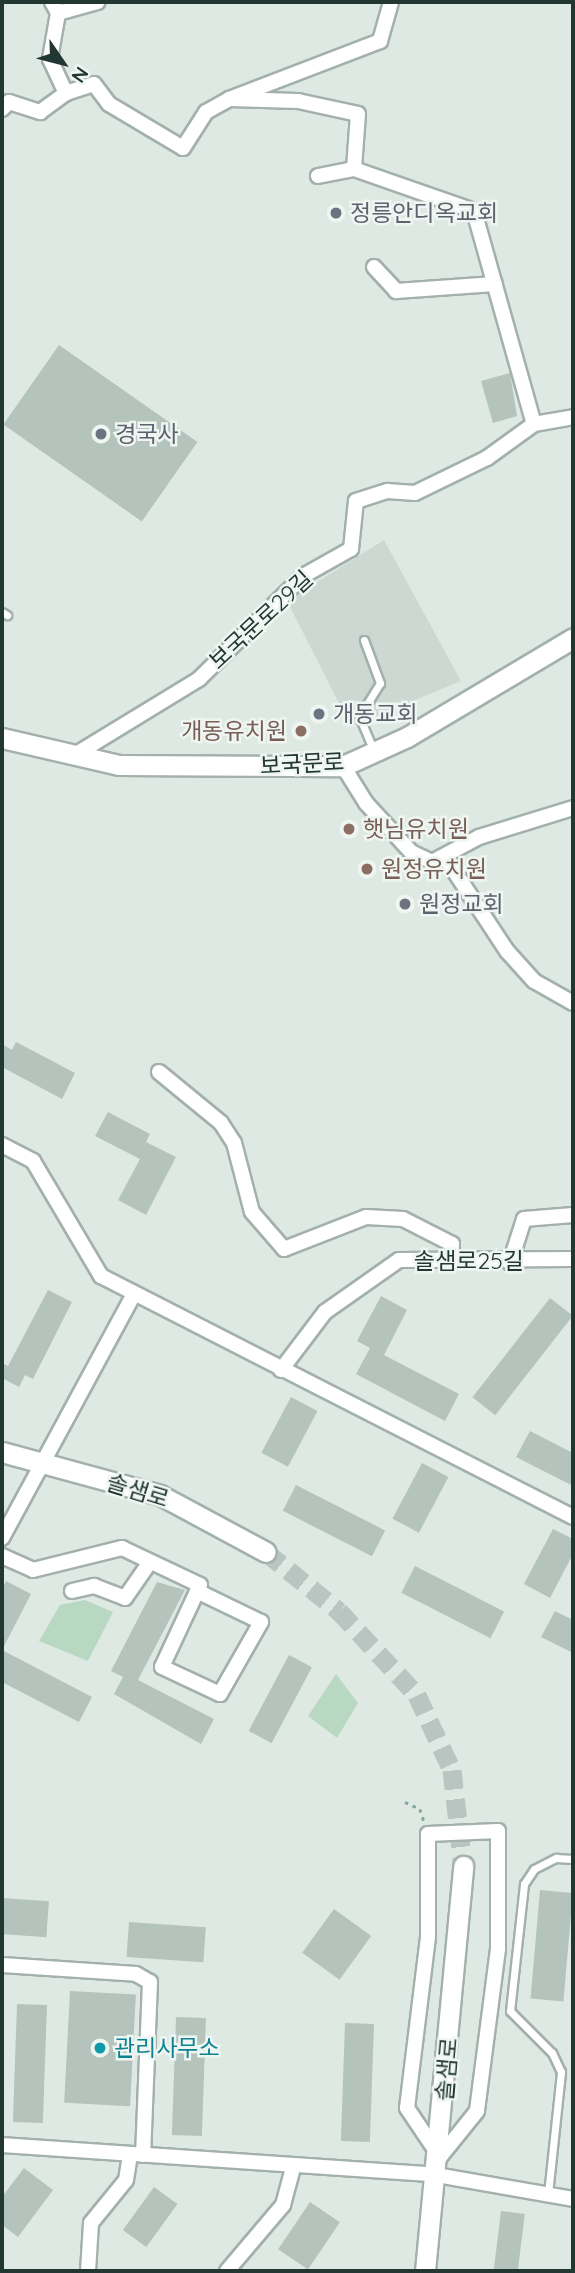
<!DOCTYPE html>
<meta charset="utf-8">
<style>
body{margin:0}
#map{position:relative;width:575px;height:2273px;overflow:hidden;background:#dfe9e4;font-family:Quicksand,"Noto Sans KR",sans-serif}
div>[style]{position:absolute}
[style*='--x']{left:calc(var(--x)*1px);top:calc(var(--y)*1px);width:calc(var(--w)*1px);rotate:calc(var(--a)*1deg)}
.built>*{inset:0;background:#cdd8d3}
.green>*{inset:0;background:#b9d8c2}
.building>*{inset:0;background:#b5c3bd;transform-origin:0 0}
.secondary-tunnel>*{height:19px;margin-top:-9.5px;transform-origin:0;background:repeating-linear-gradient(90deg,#b9c5c0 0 19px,transparent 0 29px)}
.path>*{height:2.5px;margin-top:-1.25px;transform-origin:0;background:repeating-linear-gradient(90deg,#82aa9e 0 3.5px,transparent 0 8.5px)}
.roads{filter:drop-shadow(2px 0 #a3b0ab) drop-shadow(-2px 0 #a3b0ab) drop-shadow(0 2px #a3b0ab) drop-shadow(0 -2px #a3b0ab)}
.lane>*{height:7px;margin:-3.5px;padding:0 3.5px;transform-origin:3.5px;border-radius:3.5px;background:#fff}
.street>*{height:14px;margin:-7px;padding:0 7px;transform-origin:7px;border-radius:7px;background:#fff}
.secondary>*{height:19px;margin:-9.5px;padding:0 9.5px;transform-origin:9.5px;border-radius:9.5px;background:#fff}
.dots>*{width:19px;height:19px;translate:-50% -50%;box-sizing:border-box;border:4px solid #eff6f2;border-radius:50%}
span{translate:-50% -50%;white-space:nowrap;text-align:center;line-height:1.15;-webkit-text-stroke:5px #eff6f2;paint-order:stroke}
.worship-label{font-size:23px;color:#5b616d}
.left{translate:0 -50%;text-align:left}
.street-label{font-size:23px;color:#223731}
.education-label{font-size:23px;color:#785e54}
.right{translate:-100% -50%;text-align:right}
.culture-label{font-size:23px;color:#0d838f}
.frame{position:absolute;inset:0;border:4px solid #223731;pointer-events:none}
.north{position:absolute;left:28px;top:28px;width:70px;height:70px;-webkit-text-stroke:5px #eff6f2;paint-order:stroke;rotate:125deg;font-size:19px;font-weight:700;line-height:28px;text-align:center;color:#223731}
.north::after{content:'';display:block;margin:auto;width:24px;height:32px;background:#223731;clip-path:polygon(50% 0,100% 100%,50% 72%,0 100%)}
</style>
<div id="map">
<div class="built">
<div style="clip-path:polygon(384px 540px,461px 681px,351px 727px,287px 601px)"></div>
</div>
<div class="green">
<div style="clip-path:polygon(85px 1600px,113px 1612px,88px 1661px,39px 1641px,60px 1605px)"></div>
<div style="clip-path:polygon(336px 1674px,358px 1703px,337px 1738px,308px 1716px)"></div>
</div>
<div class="building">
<div style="left:59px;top:345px;width:169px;height:97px;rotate:35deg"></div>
<div style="clip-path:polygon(510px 373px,517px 416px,493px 423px,481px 381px)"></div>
<div style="clip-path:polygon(16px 1042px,75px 1073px,62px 1099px,2px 1067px,2px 1044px,12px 1050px)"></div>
<div style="clip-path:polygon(108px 1112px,150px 1134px,146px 1142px,176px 1157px,146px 1215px,118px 1200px,140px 1159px,95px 1136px)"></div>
<div style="clip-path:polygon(48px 1290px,72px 1302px,33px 1379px,25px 1375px,19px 1387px,2px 1378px,2px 1363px,8px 1366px)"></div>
<div style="clip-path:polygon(381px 1296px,407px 1310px,384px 1355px,459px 1394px,445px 1421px,356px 1374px,370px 1348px,357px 1341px)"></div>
<div style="left:550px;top:1298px;width:29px;height:126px;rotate:38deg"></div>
<div style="left:291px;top:1397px;width:30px;height:63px;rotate:28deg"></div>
<div style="clip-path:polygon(530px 1431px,573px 1453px,573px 1486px,516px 1457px)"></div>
<div style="left:422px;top:1463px;width:30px;height:63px;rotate:28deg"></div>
<div style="left:296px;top:1485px;width:100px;height:29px;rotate:27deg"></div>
<div style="clip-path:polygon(553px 1529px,573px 1539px,573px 1554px,550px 1598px,524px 1584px)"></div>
<div style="left:415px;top:1566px;width:100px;height:30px;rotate:27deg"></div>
<div style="clip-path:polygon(6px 1581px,31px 1594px,2px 1650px,92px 1697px,79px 1722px,2px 1682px,2px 1590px)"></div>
<div style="clip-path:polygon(157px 1582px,185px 1590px,138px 1680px,214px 1719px,201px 1744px,114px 1694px,123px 1677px,111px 1671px)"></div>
<div style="clip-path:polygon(555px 1611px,573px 1620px,573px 1653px,541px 1637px)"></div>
<div style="left:289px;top:1655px;width:26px;height:86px;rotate:28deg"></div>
<div style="left:540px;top:1890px;width:33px;height:109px;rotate:5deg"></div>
<div style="left:2px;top:1898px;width:47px;height:36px;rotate:4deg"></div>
<div style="left:334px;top:1909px;width:46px;height:54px;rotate:36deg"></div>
<div style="left:129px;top:1922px;width:77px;height:35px;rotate:4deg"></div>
<div style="left:70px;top:1991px;width:66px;height:112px;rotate:3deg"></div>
<div style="left:17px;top:2004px;width:30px;height:118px;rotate:2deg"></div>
<div style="left:176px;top:2017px;width:30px;height:118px;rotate:2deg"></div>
<div style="left:345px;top:2023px;width:29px;height:118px;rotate:2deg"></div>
<div style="clip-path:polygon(24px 2168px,53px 2190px,18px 2237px,2px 2225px,2px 2197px)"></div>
<div style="left:154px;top:2187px;width:29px;height:53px;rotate:36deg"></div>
<div style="left:310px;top:2202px;width:36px;height:57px;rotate:34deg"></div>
<div style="left:501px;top:2211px;width:24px;height:60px;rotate:7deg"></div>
</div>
<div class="secondary-tunnel">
<div style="--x:266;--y:1552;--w:94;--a:38.9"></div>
<div style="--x:339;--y:1611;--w:115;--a:47.1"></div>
<div style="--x:417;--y:1695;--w:83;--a:65"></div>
<div style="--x:452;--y:1770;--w:97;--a:83.5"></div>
</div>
<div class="path">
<div style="--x:405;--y:1802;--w:17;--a:25"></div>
<div style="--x:420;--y:1809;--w:13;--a:72"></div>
</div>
<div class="roads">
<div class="lane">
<div style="--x:2;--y:612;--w:6;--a:31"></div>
<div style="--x:364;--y:640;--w:46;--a:69.6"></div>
<div style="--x:380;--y:683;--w:39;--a:122"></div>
<div style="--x:359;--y:716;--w:36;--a:67"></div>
<div style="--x:548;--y:2194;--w:123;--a:-83.9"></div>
<div style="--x:561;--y:2072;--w:21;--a:-115"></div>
<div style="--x:552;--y:2053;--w:59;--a:-135"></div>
<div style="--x:510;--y:2011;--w:128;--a:-83.7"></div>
<div style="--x:524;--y:1884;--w:18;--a:-56"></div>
<div style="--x:534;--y:1869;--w:25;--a:-27"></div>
<div style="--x:556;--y:1858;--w:17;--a:3"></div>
</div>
<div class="street">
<div style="--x:52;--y:2;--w:13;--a:61"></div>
<div style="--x:58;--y:13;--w:47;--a:99.9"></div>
<div style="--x:50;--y:59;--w:38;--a:65"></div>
<div style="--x:58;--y:13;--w:41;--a:-15.4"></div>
<div style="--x:229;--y:99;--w:69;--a:1.7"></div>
<div style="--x:298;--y:101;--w:61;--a:12.2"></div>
<div style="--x:358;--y:114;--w:55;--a:94.2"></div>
<div style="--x:2;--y:109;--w:10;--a:-45"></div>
<div style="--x:9;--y:102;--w:33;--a:18"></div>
<div style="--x:40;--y:112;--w:32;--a:-36"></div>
<div style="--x:66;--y:93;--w:29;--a:-18"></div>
<div style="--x:94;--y:84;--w:25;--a:53"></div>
<div style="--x:109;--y:104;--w:86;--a:30.7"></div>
<div style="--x:183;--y:148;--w:43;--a:-57.4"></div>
<div style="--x:206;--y:112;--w:26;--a:-29"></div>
<div style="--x:229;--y:99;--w:162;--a:-21"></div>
<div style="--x:380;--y:41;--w:41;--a:-74.2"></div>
<div style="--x:318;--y:176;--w:37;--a:-11"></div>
<div style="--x:354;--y:169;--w:127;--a:19.3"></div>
<div style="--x:474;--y:211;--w:221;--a:74.3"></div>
<div style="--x:374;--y:267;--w:33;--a:47"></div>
<div style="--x:396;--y:291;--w:99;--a:-4"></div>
<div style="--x:73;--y:756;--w:148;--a:-31.4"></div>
<div style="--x:199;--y:679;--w:146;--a:-44.7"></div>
<div style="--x:303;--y:576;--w:55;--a:-29.4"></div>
<div style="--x:351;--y:549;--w:48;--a:-84.1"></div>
<div style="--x:356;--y:501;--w:33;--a:-18"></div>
<div style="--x:387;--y:491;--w:28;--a:4"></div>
<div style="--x:415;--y:493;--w:80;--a:-25.9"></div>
<div style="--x:487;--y:458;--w:58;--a:-35.9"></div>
<div style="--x:534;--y:424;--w:40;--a:-10"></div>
<div style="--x:343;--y:766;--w:44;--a:58.1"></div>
<div style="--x:366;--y:803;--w:67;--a:47.4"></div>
<div style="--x:411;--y:852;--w:23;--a:25"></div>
<div style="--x:432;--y:862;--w:53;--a:-28"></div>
<div style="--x:479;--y:837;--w:98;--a:-17.1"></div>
<div style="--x:445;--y:857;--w:113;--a:56.6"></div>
<div style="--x:507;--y:951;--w:40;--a:48"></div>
<div style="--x:534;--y:981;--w:45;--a:29.4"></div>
<div style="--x:159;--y:1072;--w:80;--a:39.4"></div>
<div style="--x:221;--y:1123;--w:24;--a:57"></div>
<div style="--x:234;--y:1143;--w:71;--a:75.4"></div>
<div style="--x:252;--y:1212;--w:49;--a:49.1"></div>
<div style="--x:284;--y:1249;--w:88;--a:-21.3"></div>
<div style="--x:366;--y:1217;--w:37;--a:3"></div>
<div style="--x:403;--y:1219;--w:55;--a:27"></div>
<div style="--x:452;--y:1244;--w:18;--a:93"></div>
<div style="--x:2;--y:1145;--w:35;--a:27"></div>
<div style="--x:33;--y:1161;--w:134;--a:59.4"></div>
<div style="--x:101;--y:1276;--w:530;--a:27.05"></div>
<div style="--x:510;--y:1263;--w:46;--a:-72.3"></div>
<div style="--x:524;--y:1219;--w:49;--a:-4.7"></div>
<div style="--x:281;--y:1370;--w:73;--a:-52.8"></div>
<div style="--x:325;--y:1312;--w:90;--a:-35.1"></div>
<div style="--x:399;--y:1260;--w:174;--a:-0.3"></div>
<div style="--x:2;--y:1538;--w:275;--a:-61.6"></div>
<div style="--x:2;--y:1556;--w:34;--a:24"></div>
<div style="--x:33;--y:1570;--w:92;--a:-13.9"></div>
<div style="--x:122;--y:1548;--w:86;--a:25.4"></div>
<div style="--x:200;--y:1585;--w:90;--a:114.9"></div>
<div style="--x:162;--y:1667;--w:64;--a:25"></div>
<div style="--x:220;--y:1694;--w:83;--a:-60.3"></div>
<div style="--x:261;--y:1622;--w:71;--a:-154.2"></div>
<div style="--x:72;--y:1591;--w:23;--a:-13"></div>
<div style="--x:94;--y:1586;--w:33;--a:21"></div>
<div style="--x:125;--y:1598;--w:44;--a:-55.2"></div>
<div style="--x:498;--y:1831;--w:118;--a:90"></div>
<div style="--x:498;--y:1949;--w:163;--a:97.4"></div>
<div style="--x:477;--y:2111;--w:59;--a:128.8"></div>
<div style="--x:440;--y:2157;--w:59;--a:-124"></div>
<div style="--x:407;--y:2108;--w:173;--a:-83"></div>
<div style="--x:428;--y:1936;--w:102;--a:-90"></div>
<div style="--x:428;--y:1834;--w:70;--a:-2.5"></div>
<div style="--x:2;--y:1965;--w:134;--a:3.8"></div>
<div style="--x:136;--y:1974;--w:16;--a:30"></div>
<div style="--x:150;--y:1982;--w:173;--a:92.3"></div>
<div style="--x:2;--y:2145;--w:436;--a:3.9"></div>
<div style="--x:437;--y:2175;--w:138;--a:10"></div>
<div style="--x:88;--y:2271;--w:48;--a:-86.4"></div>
<div style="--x:91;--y:2223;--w:55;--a:-50.9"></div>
<div style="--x:126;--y:2180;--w:26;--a:-81"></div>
<div style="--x:227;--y:2271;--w:87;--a:-49.7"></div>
<div style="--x:283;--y:2205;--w:39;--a:-75"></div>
</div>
<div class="secondary">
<div style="--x:2;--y:738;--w:120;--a:13"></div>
<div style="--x:119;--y:765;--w:224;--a:0.3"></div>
<div style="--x:343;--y:766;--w:70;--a:-24.4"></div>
<div style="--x:407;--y:737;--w:193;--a:-30.8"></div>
<div style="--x:2;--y:1452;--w:164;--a:15.2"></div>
<div style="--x:160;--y:1495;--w:120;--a:28.3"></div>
<div style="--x:425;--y:2271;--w:407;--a:-84.6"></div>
</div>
</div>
<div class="dots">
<div style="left:336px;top:213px;background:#6b7280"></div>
<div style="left:101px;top:434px;background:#6b7280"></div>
<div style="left:319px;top:714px;background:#6b7280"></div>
<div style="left:301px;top:731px;background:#8d6e63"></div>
<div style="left:349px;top:829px;background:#8d6e63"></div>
<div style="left:367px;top:869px;background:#8d6e63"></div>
<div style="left:405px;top:904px;background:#6b7280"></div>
<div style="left:100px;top:2048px;background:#0f9aa8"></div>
</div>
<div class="worship-label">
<span class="left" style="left:350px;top:213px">정릉안디옥교회</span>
<span class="left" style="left:115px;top:434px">경국사</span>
<span class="left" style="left:333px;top:714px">개동교회</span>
<span class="left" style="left:419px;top:904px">원정교회</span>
</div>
<div class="street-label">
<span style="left:261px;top:620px;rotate:-43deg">보국문로29길</span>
<span style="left:302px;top:764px;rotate:-3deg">보국문로</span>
<span style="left:469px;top:1261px">솔샘로25길</span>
<span style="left:138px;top:1491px;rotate:17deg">솔샘로</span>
<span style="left:447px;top:2069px;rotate:-85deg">솔샘로</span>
</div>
<div class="education-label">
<span class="right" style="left:287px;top:731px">개동유치원</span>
<span class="left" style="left:363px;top:829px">햇님유치원</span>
<span class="left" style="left:381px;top:869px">원정유치원</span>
</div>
<div class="culture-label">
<span class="left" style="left:114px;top:2048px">관리사무소</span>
</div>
<div class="frame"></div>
<div class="north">N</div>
</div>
